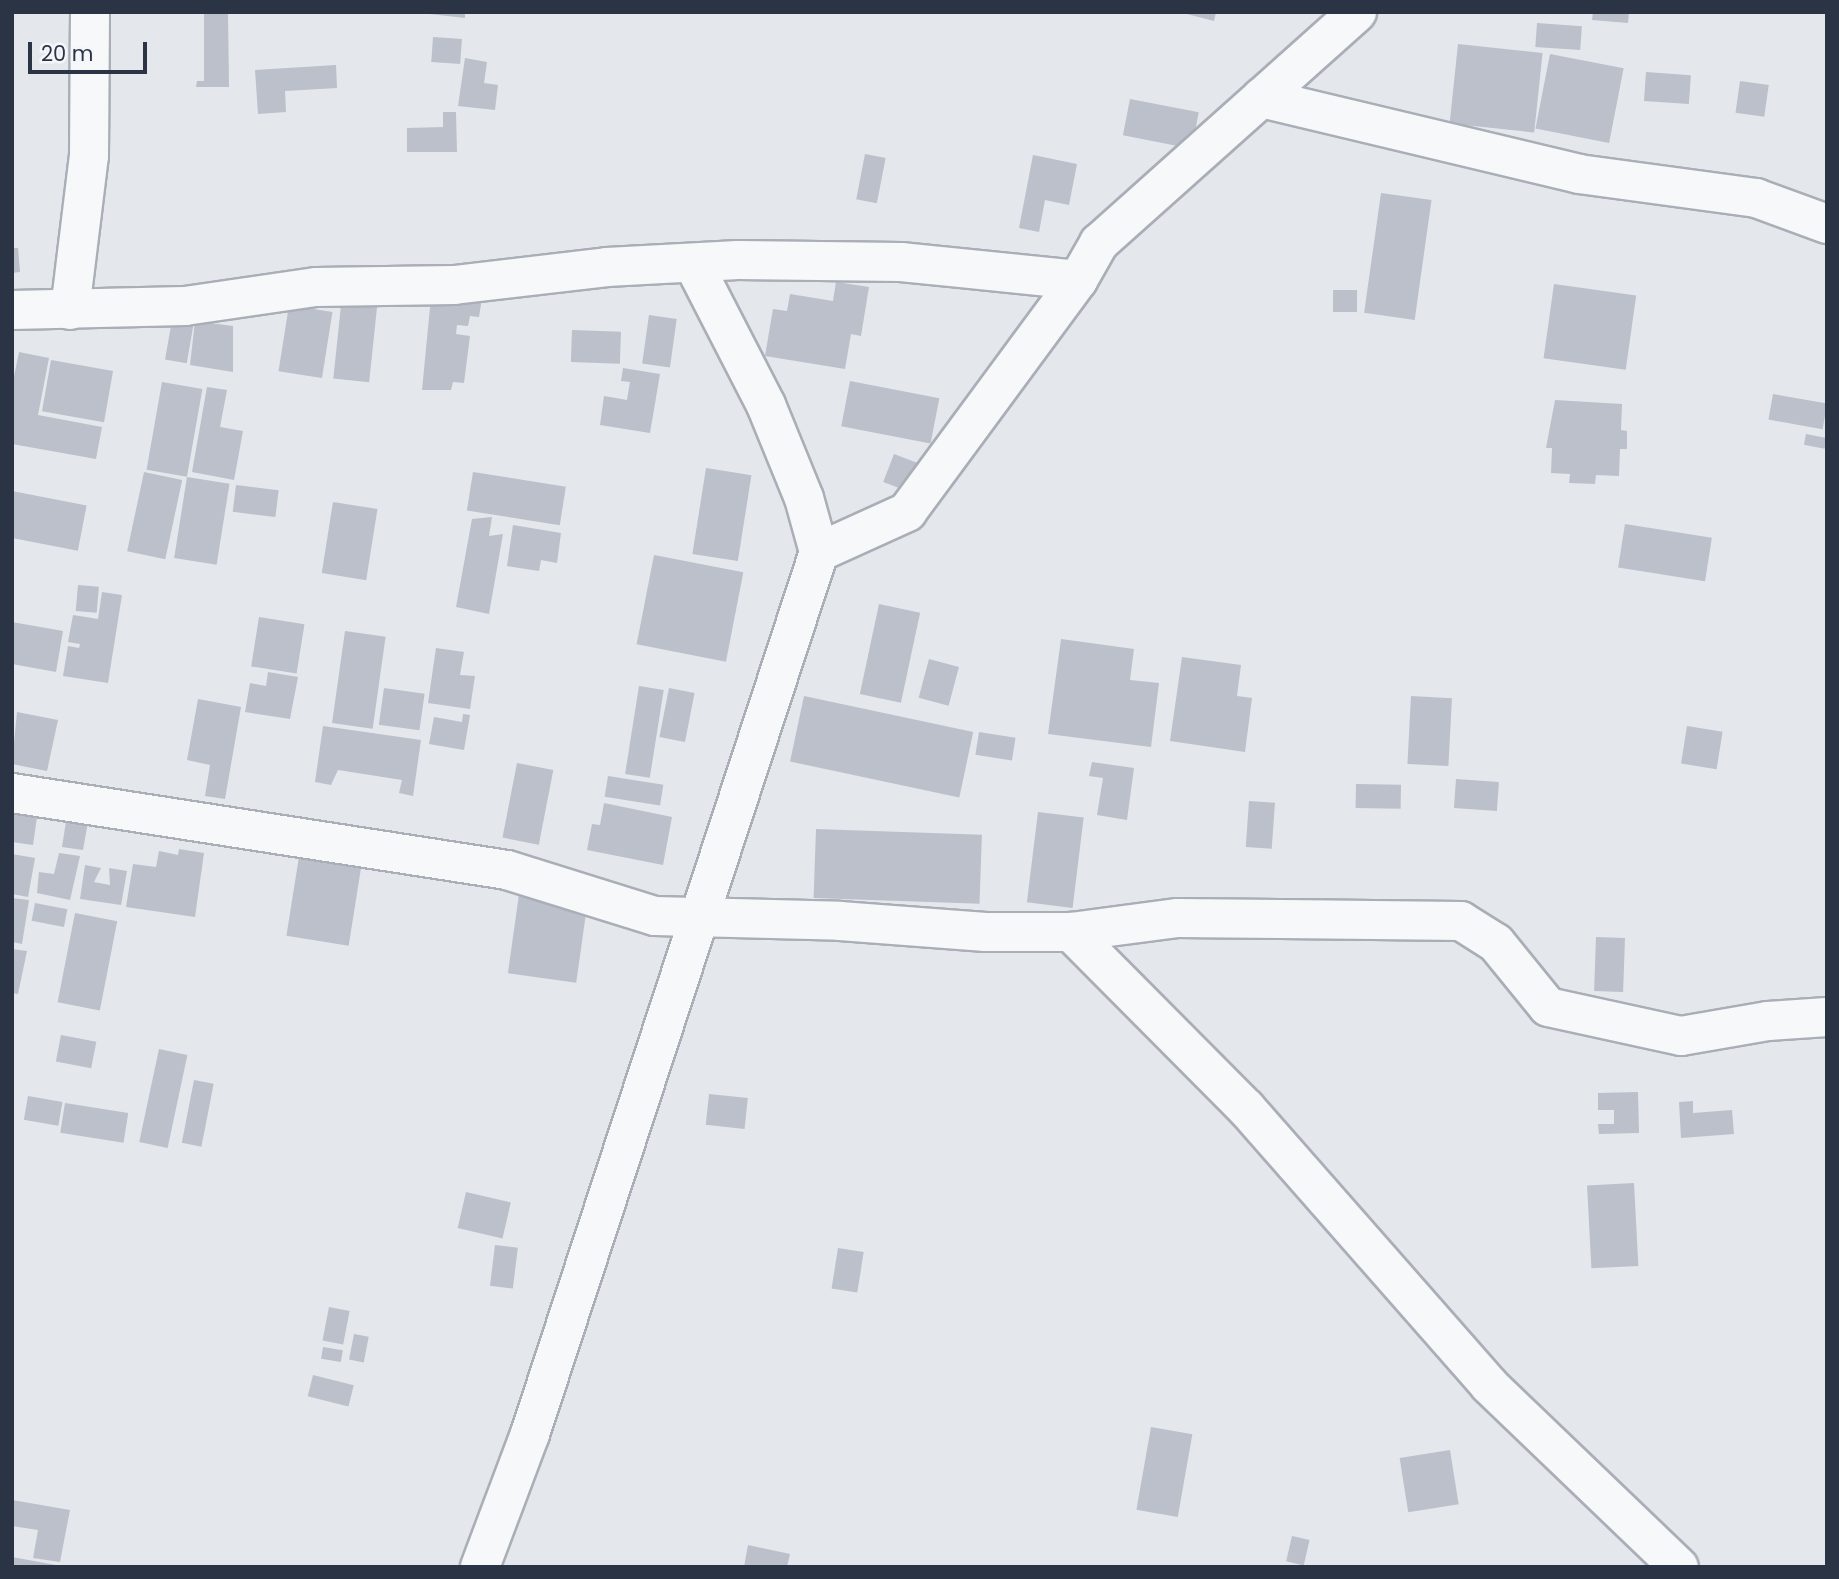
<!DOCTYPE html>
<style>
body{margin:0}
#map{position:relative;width:1839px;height:1579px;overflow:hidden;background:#e4e7ec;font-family:Poppins,sans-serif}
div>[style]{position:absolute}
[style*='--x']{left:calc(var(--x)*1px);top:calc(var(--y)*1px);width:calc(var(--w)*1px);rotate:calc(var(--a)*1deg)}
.building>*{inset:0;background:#bbc0ca;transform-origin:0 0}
.roads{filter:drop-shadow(2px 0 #a9aeb7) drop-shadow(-2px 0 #a9aeb7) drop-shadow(0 2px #a9aeb7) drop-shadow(0 -2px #a9aeb7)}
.minor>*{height:38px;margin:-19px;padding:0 19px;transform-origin:19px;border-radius:19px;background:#f7f8fa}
span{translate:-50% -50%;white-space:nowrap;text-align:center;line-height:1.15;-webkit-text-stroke:5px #f4f6f9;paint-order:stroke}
.frame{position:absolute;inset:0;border:14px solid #2b3445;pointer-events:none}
.scale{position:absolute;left:28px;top:42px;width:119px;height:32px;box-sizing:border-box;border:4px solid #2b3445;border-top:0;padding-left:9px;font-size:21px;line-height:24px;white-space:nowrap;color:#2b3445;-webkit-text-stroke:5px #f4f6f9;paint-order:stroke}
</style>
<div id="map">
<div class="building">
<div style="clip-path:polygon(204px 12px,228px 12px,229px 87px,196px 87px,197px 81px,204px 81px)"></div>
<div style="clip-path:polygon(412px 12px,465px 12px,465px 18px)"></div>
<div style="clip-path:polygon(1179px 12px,1216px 12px,1214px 21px)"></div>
<div style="clip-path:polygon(1593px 12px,1629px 12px,1628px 23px,1592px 20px)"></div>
<div style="left:1537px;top:23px;width:45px;height:24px;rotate:4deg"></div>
<div style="left:433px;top:37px;width:29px;height:25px;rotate:4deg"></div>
<div style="left:1458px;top:44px;width:85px;height:80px;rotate:6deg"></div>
<div style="left:1550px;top:54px;width:75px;height:76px;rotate:11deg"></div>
<div style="clip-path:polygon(465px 58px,487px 62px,484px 83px,498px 85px,495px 110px,458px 106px)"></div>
<div style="clip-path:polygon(336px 65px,337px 88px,285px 91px,286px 112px,258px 114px,255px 70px)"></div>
<div style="left:1646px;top:72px;width:45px;height:29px;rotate:4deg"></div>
<div style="left:1740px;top:81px;width:29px;height:32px;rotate:8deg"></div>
<div style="left:1130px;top:99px;width:70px;height:37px;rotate:11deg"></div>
<div style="clip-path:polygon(443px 112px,456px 112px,457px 152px,407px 152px,407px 128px,443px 127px)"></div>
<div style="left:865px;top:154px;width:21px;height:46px;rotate:11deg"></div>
<div style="clip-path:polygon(1033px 155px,1077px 164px,1069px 205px,1045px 200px,1039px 232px,1019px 228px)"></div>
<div style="left:1381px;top:193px;width:51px;height:121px;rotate:8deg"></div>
<div style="clip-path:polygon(12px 248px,18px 248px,20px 272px,12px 273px)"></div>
<div style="clip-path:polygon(836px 282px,869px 287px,861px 336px,851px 334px,845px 369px,765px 356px,773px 309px,787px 311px,790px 294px,833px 301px)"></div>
<div style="left:1554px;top:284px;width:83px;height:75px;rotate:8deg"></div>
<div style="left:1333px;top:290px;width:24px;height:22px"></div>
<div style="left:342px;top:296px;width:36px;height:83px;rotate:6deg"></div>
<div style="clip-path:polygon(431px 297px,482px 298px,479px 317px,470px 316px,468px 326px,457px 325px,456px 334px,470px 336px,464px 383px,453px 382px,451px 390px,422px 390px)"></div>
<div style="left:289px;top:305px;width:44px;height:67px;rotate:9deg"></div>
<div style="left:649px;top:315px;width:28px;height:49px;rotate:8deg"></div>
<div style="left:172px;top:320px;width:22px;height:40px;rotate:10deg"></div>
<div style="clip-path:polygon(195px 321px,233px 326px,233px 372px,190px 365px)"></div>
<div style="left:572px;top:330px;width:49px;height:32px;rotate:2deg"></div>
<div style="clip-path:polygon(19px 352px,49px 358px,38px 415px,102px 427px,96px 459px,12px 444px,12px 386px)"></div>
<div style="left:51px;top:360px;width:63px;height:52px;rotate:10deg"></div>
<div style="clip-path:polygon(623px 368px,660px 374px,650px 433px,600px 425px,604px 396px,627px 400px,630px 382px,621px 381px)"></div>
<div style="left:850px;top:381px;width:91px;height:46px;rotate:11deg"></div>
<div style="left:162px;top:382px;width:41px;height:89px;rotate:10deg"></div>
<div style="clip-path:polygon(207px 387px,227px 390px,220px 427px,243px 431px,234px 480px,192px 472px)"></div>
<div style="left:1773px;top:394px;width:55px;height:26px;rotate:10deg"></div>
<div style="clip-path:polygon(1555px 400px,1622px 404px,1621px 430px,1627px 431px,1627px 449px,1620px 449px,1619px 476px,1596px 475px,1595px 484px,1569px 483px,1570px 474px,1551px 473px,1552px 448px,1546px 448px)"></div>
<div style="left:1806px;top:434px;width:21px;height:11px;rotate:11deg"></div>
<div style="left:894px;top:454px;width:26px;height:30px;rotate:21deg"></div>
<div style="left:706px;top:468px;width:46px;height:87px;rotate:9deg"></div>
<div style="left:144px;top:472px;width:39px;height:81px;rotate:12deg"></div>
<div style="left:473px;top:472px;width:94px;height:39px;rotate:9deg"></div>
<div style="left:187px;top:477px;width:43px;height:82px;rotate:9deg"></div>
<div style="left:236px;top:485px;width:43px;height:27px;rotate:7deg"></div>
<div style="left:12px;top:491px;width:76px;height:46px;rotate:11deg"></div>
<div style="left:333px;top:502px;width:45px;height:72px;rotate:9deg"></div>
<div style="clip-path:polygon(492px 517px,489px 536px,503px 534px,489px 614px,456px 607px,472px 519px)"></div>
<div style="left:1625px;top:524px;width:88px;height:44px;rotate:9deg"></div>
<div style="clip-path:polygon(513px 525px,561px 533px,557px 563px,541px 560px,539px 571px,507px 566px)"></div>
<div style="left:654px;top:555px;width:91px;height:91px;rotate:11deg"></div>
<div style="left:78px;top:585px;width:21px;height:26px;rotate:5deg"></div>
<div style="clip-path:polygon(102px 592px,122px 595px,108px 683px,63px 676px,68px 646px,79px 648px,80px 644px,68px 642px,73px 615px,98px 619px)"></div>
<div style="left:879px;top:604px;width:42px;height:92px;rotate:12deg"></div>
<div style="left:259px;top:617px;width:46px;height:50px;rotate:9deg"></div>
<div style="clip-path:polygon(12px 622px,63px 631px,56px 672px,12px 664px)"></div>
<div style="left:345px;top:631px;width:41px;height:93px;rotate:8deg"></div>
<div style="clip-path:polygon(1061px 639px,1134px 649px,1130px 680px,1159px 683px,1151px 747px,1048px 734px)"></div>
<div style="clip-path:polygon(436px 648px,464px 652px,460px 675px,475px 676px,470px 709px,428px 703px)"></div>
<div style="clip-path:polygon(1182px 657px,1241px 665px,1237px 696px,1252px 698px,1245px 752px,1170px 741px)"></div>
<div style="left:929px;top:659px;width:31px;height:40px;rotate:15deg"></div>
<div style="clip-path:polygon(268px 672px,298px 677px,290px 719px,245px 712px,250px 683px,266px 686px)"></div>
<div style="left:639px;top:686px;width:25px;height:89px;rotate:9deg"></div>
<div style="left:384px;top:688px;width:41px;height:37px;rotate:8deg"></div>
<div style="left:669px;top:688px;width:26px;height:50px;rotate:11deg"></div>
<div style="left:804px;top:696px;width:173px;height:67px;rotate:12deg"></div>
<div style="left:1411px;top:696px;width:41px;height:68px;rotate:3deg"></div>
<div style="clip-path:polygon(198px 699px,241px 707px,225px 799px,205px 796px,210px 765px,187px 760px)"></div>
<div style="clip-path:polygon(17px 712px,58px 720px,47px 771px,12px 764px)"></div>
<div style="clip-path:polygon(463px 714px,470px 715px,464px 750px,429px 744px,434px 717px,462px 722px)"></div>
<div style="clip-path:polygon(323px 726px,421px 740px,413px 796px,399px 793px,402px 780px,338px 770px,331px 785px,315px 782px)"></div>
<div style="left:1687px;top:726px;width:36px;height:38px;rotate:9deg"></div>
<div style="left:979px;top:732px;width:37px;height:23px;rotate:9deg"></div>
<div style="clip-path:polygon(1092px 762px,1134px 768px,1127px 820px,1097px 815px,1103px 778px,1089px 776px)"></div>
<div style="left:517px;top:763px;width:37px;height:76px;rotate:11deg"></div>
<div style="left:608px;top:776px;width:56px;height:21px;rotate:9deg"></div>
<div style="left:1456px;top:779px;width:43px;height:29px;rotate:4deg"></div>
<div style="left:1356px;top:784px;width:45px;height:24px;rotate:1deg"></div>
<div style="left:1249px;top:801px;width:26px;height:46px;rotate:4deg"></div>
<div style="clip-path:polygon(604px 803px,672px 817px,663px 865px,587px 850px,592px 824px,600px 825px)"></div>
<div style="clip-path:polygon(12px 806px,38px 810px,33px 845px,12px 842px)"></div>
<div style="clip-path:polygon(68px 809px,88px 822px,83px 850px,62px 847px)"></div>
<div style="left:1038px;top:812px;width:46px;height:91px;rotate:7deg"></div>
<div style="left:816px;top:829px;width:166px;height:69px;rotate:2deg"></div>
<div style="left:301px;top:844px;width:63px;height:93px;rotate:9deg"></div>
<div style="clip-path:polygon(179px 849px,204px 853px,195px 917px,126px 907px,133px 864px,156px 867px,159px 851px,178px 855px)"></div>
<div style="clip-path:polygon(59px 853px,80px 856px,70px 900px,37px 893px,39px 872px,54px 874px)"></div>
<div style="clip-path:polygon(12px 854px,35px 858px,28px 897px,12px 894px)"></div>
<div style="clip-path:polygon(85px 865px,101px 868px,94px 882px,110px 885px,109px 868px,127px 871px,121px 905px,80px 899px)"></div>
<div style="left:520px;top:887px;width:69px;height:87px;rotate:8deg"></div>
<div style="clip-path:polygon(12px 898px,29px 900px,22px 944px,12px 942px)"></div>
<div style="left:35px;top:903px;width:33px;height:18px;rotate:11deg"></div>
<div style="left:75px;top:913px;width:43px;height:91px;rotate:11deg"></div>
<div style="left:1596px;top:937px;width:29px;height:54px;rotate:2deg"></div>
<div style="clip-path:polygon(12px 949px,27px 951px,18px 994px,12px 993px)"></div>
<div style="left:61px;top:1035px;width:36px;height:27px;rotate:11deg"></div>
<div style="left:159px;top:1049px;width:29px;height:95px;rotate:12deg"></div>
<div style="left:194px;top:1080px;width:20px;height:64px;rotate:11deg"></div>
<div style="clip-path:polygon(1638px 1092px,1639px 1133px,1599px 1134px,1598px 1124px,1614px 1124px,1614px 1110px,1598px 1110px,1598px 1093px)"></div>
<div style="left:709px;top:1094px;width:39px;height:31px;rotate:6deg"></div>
<div style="left:28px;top:1096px;width:35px;height:24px;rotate:10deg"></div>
<div style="clip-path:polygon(1693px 1101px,1693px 1113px,1732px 1110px,1734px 1134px,1681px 1138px,1679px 1102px)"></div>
<div style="left:65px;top:1103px;width:64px;height:30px;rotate:9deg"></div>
<div style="left:1634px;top:1183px;width:83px;height:47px;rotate:87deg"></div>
<div style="left:466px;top:1192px;width:46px;height:37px;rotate:13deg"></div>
<div style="left:495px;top:1245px;width:23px;height:41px;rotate:7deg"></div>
<div style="left:838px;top:1248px;width:26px;height:41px;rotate:9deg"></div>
<div style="left:329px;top:1307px;width:21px;height:34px;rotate:11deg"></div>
<div style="left:354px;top:1334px;width:15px;height:26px;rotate:11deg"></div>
<div style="left:323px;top:1347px;width:20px;height:12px;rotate:9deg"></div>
<div style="left:313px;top:1375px;width:42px;height:22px;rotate:14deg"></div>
<div style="left:1151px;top:1427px;width:42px;height:84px;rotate:10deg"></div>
<div style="left:1450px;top:1450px;width:55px;height:51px;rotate:81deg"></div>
<div style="clip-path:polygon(12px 1500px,70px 1510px,60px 1562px,33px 1558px,38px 1530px,12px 1526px)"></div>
<div style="left:1292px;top:1536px;width:18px;height:26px;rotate:13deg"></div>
<div style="clip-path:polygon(748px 1545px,790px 1554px,787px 1567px,744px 1567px)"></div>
<div style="clip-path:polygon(12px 1557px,56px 1565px,56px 1567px,12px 1567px)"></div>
</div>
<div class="roads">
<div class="minor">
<div style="--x:1261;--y:98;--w:327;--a:13.4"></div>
<div style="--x:1579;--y:174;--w:179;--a:7.7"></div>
<div style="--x:1756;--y:198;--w:76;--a:20.1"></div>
<div style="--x:693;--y:263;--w:160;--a:62.8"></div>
<div style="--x:766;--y:405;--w:100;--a:67.8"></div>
<div style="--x:804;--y:498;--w:56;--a:74.5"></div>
<div style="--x:12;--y:310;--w:173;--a:-1.3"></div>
<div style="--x:185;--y:306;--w:132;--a:-8.3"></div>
<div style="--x:316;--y:287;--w:138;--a:-0.8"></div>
<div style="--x:454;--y:285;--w:154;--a:-6.7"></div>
<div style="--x:607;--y:267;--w:131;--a:-3.1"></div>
<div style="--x:738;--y:260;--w:163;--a:0.7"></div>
<div style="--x:901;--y:262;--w:178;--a:5.8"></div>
<div style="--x:70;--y:310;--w:155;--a:-83"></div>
<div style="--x:89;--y:156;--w:144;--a:-89.6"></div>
<div style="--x:12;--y:793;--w:501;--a:8.84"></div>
<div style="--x:507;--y:870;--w:155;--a:17.3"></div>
<div style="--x:655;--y:916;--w:185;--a:1.5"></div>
<div style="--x:840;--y:921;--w:146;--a:4.3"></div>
<div style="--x:986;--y:932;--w:85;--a:0"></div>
<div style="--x:1071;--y:932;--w:108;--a:-7.5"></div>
<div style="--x:1178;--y:918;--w:283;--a:0.6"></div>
<div style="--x:1461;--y:921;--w:41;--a:32.2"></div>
<div style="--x:1496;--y:943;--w:82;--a:50.9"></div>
<div style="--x:1548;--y:1007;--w:136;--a:12.3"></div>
<div style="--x:1681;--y:1036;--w:88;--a:-9.8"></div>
<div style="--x:1768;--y:1021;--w:59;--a:-3.9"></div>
<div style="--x:1071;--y:932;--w:248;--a:45.2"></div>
<div style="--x:1246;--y:1108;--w:368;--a:48.7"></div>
<div style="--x:1489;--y:1385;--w:263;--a:43.8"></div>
<div style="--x:480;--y:1567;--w:142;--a:-69.4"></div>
<div style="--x:530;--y:1434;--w:928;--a:-71.86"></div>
<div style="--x:819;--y:552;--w:97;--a:-24.4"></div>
<div style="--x:907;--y:512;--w:288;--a:-53.6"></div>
<div style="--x:1078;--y:280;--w:43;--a:-60.4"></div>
<div style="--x:1099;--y:243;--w:346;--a:-41.8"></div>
</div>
</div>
<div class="frame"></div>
<div class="scale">20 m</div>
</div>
